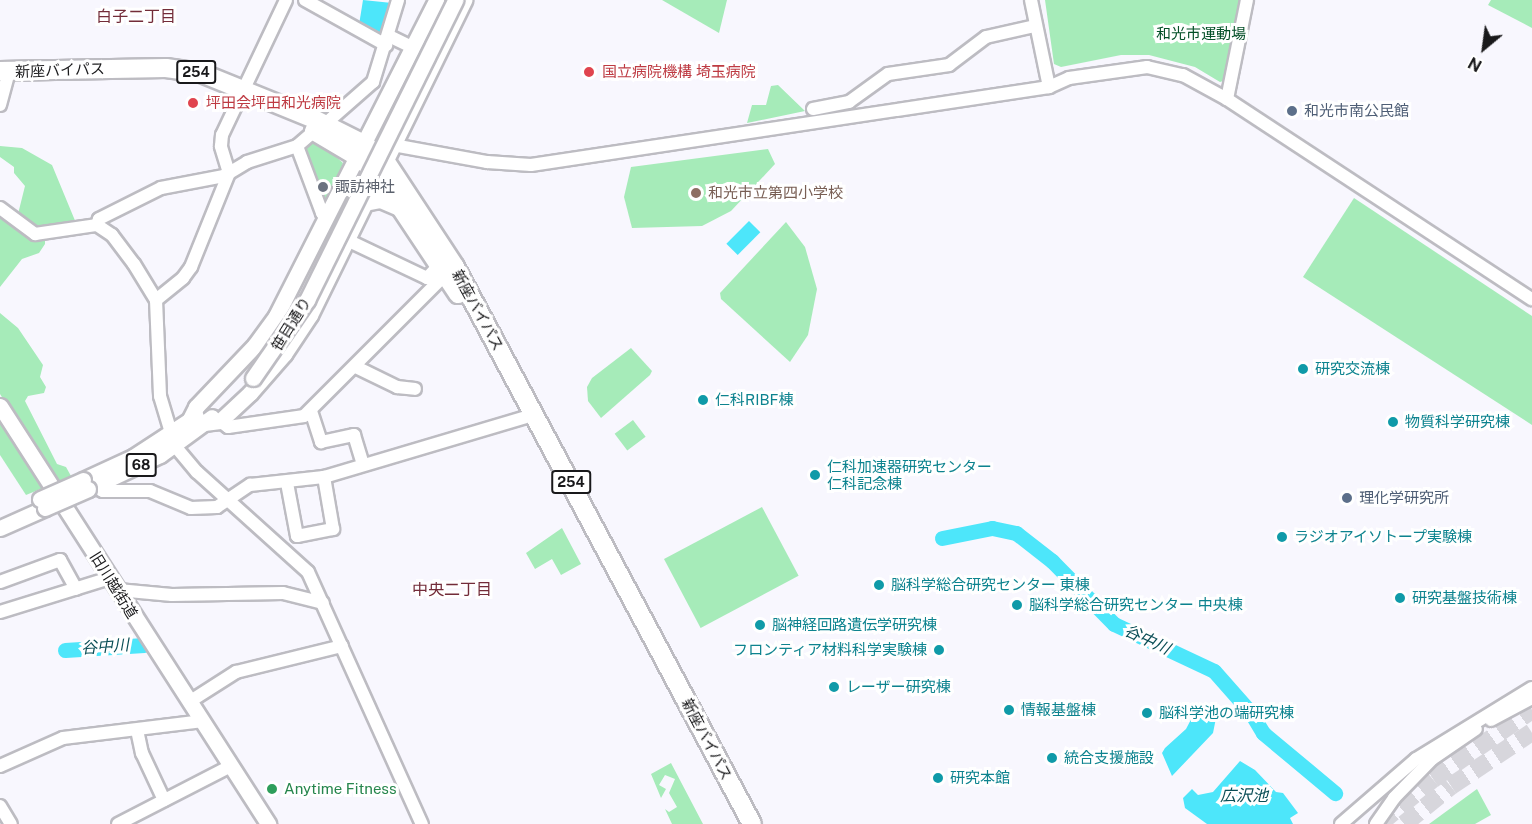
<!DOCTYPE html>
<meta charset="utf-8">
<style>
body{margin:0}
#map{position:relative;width:1532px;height:824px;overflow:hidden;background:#f8f7fe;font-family:"Public Sans","Noto Sans JP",sans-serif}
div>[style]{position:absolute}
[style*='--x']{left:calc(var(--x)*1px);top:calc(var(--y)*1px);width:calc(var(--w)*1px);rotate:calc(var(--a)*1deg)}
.green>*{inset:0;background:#a6ebb9;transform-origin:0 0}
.water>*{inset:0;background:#4de6fa;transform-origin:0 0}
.river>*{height:15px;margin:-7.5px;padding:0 7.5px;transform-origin:7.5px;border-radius:7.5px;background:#4de6fa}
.highway-tunnel>*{height:18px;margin-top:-9px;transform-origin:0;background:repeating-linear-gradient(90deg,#d7d6dc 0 18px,transparent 0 27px)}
.roads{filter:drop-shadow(2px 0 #bdbcc2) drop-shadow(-2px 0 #bdbcc2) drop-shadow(0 2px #bdbcc2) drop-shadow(0 -2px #bdbcc2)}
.minor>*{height:12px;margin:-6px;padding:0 6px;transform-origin:6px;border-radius:6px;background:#fff}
.major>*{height:15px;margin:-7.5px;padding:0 7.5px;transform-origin:7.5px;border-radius:7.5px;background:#fff}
.highway>*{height:18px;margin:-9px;padding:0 9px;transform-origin:9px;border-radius:9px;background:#fff}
.bridges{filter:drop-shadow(2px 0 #bdbcc2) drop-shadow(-2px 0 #bdbcc2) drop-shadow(0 2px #bdbcc2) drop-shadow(0 -2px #bdbcc2)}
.major-bridge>*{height:15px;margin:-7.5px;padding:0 7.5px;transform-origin:7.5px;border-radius:7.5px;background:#fff}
.dots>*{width:16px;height:16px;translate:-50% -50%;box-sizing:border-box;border:3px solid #fff;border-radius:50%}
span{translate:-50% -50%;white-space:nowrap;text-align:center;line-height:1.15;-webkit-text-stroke:6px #fff;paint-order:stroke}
.shield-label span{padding:2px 4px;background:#fff;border:2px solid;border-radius:4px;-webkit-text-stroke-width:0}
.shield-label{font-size:14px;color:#19191b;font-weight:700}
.park-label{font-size:15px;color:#034f27}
.street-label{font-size:15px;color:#19191b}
.health-label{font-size:15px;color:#be3a42}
.left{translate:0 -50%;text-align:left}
.service-label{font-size:15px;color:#4e5e75}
.worship-label{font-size:15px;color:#5b616d}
.education-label{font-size:15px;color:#785e54}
.culture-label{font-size:15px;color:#0d838f}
.right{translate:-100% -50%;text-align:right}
.leisure-label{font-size:15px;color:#27864d}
.neighbourhood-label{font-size:16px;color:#732c39}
.water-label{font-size:16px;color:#0a4e56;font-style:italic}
.north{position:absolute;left:1454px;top:18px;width:60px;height:60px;-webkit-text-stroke:4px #fff;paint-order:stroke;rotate:209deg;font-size:16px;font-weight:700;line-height:24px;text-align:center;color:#19191b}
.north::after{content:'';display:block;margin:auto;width:21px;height:27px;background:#19191b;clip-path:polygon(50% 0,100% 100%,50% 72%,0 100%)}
</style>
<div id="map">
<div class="green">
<div style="clip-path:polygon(662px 0,727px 0,719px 33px)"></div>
<div style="clip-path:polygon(1045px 0,1242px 0,1226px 80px,1220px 82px,1195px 67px,1149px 55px,1121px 55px,1061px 67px,1054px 64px)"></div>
<div style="clip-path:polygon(1491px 0,1532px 0,1532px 28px,1488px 5px)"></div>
<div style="clip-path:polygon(778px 85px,805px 111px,747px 123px,752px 105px,766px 105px,771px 86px)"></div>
<div style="clip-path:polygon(314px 137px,343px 163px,327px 207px,322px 206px,300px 147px)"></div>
<div style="clip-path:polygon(0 146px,22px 148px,52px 165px,76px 223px,39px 231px,17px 218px,25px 186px,14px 173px,14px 167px,0 157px)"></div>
<div style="clip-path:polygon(768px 149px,775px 164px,731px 211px,702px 226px,632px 228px,624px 197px,631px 167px)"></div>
<div style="clip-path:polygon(1354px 198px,1532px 316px,1532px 425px,1303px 277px)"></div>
<div style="clip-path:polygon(0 213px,19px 230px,45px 240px,45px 244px,39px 253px,22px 259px,0 287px)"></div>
<div style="clip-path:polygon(786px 222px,805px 247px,817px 289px,808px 335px,790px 362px,721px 299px,720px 293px)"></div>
<div style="clip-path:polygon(0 313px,18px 328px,43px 365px,40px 377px,46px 387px,44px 393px,28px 396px,25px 401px,57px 464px,66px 467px,71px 476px,56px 483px,0 394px)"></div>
<div style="clip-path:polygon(631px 348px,652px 371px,650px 375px,601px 418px,588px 401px,587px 387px,592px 378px)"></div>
<div style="clip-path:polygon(0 419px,43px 488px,26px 495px,0 455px)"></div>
<div style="left:633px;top:420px;width:21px;height:23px;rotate:53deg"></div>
<div style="left:762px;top:507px;width:78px;height:111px;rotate:62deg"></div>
<div style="clip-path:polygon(562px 528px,581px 564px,561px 575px,552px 559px,535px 569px,526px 553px)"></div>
<div style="clip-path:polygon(671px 763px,703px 824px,672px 824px,665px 809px,669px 812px,677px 807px,669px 793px,675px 779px,665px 775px,659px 785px,666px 789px,661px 798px,651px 774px)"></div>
<div style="clip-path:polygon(1477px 789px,1491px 815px,1475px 824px,1429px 824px)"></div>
</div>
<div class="water">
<div style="clip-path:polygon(363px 0,392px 3px,383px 31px,376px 34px,359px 25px)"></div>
<div style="left:749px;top:221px;width:16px;height:32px;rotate:45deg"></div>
<div style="clip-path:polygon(1209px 707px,1216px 718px,1213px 733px,1172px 776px,1162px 753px,1165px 748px,1186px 729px,1197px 708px)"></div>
<div style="clip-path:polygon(1240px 761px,1255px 770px,1276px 792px,1283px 793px,1298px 813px,1290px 818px,1293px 824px,1207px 824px,1185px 808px,1183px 798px,1192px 789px,1198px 795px,1213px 792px)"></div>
</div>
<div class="river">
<div style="--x:942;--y:538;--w:51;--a:-11.3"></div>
<div style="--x:992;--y:528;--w:25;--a:12"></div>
<div style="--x:1016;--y:533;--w:46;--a:37.9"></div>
<div style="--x:1052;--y:561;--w:88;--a:45.5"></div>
<div style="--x:1114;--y:624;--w:110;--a:25.2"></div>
<div style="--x:1214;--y:671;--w:56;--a:48.6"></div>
<div style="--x:1251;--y:713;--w:23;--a:59"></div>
<div style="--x:1263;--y:733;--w:94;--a:39.8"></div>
<div style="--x:65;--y:650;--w:79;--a:-3.6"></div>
</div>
<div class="highway-tunnel">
<div style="--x:1379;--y:824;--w:70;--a:-39.8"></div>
<div style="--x:1433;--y:779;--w:121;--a:-34.9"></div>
<div style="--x:1404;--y:824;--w:60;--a:-39"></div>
<div style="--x:1451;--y:786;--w:97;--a:-33.7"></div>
</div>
<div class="roads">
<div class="minor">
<div style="--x:305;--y:0;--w:93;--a:29.1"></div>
<div style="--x:1031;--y:0;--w:89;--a:78.3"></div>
<div style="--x:389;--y:36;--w:25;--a:26"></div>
<div style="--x:1227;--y:99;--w:101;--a:-78.6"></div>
<div style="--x:0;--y:105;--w:34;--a:-75"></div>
<div style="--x:813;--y:109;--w:37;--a:-11"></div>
<div style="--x:849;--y:102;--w:48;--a:-35.7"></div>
<div style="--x:888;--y:74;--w:62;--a:-8.4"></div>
<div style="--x:949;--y:65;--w:46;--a:-37.1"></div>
<div style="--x:986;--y:37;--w:50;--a:-12.7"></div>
<div style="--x:325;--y:124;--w:64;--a:-41.2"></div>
<div style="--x:373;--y:82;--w:86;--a:-73"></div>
<div style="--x:297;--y:146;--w:72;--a:69.5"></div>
<div style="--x:322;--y:213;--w:7;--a:27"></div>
<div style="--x:385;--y:148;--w:9;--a:-21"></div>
<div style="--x:393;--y:145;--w:96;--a:10.3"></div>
<div style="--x:487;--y:162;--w:44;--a:3.9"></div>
<div style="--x:531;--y:165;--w:524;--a:-8.56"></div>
<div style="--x:1049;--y:87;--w:22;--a:-24"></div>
<div style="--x:1069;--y:78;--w:79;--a:-8"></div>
<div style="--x:1147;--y:67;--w:37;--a:13"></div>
<div style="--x:1183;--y:75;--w:50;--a:28.6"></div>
<div style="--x:1227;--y:99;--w:365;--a:33.3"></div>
<div style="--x:0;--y:208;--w:44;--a:36.6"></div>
<div style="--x:35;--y:234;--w:63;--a:-8.3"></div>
<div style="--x:97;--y:225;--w:18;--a:34"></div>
<div style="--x:112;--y:235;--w:36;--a:53"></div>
<div style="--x:134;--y:264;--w:42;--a:58.6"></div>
<div style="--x:156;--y:300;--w:96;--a:87.6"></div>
<div style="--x:160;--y:396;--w:52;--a:73.3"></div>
<div style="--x:175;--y:446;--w:34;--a:50"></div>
<div style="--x:197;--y:472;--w:149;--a:42"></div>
<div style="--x:308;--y:572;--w:277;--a:65.7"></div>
<div style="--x:97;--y:225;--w:6;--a:-72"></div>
<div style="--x:99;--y:219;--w:69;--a:-26.6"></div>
<div style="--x:161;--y:188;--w:64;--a:-10.8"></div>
<div style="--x:224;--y:176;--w:27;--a:-31"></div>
<div style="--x:247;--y:162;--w:52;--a:-17.7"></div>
<div style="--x:297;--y:146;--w:23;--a:-41"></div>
<div style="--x:347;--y:240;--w:89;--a:25.4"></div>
<div style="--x:427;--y:278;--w:18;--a:-47"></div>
<div style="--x:156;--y:300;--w:35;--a:-39"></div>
<div style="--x:183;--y:278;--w:14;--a:-54"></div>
<div style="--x:191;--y:267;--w:101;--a:-68"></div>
<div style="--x:229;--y:173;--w:28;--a:-107"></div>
<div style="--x:221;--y:146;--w:11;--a:-85"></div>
<div style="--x:222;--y:135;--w:149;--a:-64.6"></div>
<div style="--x:356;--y:367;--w:46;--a:26"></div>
<div style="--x:397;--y:387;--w:18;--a:6"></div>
<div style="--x:311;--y:411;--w:33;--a:72"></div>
<div style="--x:321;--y:442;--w:34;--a:-12"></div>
<div style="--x:354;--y:435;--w:31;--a:73"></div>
<div style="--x:220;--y:421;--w:10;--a:37"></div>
<div style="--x:228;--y:427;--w:77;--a:-8.2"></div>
<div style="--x:304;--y:416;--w:199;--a:-45"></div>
<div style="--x:287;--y:483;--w:54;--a:79.3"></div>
<div style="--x:297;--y:536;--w:37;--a:-11"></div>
<div style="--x:333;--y:529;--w:53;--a:-99.8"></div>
<div style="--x:95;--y:487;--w:9;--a:27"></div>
<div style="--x:103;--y:491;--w:47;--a:0"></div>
<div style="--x:150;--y:491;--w:44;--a:22.5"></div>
<div style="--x:191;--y:508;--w:26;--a:-2"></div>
<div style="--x:217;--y:507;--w:40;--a:-34"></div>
<div style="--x:250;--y:485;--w:74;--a:-6.2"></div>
<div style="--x:324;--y:477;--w:211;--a:-16.5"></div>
<div style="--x:0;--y:582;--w:64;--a:-20.1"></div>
<div style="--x:60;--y:560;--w:33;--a:61"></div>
<div style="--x:118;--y:590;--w:54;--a:5.3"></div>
<div style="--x:172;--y:595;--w:111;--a:-1"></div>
<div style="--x:283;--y:593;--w:41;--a:14"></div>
<div style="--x:0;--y:612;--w:115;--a:-17.2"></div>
<div style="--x:189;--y:702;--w:56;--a:-32.6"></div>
<div style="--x:236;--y:672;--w:109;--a:-13.8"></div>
<div style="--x:1491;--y:720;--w:47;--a:-28.2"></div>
<div style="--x:137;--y:730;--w:24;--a:78"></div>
<div style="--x:142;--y:753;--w:52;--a:64.9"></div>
<div style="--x:0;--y:766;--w:69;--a:-24"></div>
<div style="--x:63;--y:738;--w:141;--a:-6.9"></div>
<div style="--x:0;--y:806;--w:21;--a:59"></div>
<div style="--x:118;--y:824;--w:127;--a:-27.2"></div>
<div style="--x:1341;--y:824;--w:99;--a:-40.9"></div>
<div style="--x:1416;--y:759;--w:136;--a:-31.5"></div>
<div style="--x:1376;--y:824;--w:32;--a:-55"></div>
<div style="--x:1394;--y:798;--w:54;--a:-45.7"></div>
<div style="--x:1432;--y:759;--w:53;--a:-34.3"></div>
</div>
<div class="major">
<div style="--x:0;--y:406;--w:497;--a:57.3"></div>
<div style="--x:189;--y:421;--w:16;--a:-63"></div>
<div style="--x:196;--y:407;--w:86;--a:-46.4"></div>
<div style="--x:255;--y:345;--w:36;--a:-54"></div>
<div style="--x:276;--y:316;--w:354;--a:-63.1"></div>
<div style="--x:204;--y:423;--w:16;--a:-7"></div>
<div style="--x:220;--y:421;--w:41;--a:-43"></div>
<div style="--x:250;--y:393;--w:52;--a:-48.9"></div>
<div style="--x:284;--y:354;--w:47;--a:-56.3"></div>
<div style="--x:310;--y:315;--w:351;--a:-63.9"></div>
<div style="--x:83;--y:480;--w:55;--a:-24.7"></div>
<div style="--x:133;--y:457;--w:75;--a:-33.1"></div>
<div style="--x:88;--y:489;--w:80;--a:-25.3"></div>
<div style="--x:160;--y:455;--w:64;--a:-36.2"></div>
<div style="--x:0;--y:528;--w:49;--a:-24"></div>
</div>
<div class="highway">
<div style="--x:0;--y:71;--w:166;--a:-1"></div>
<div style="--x:166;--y:68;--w:35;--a:8"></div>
<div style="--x:201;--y:73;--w:120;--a:22.1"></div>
<div style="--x:312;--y:118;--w:58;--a:26.6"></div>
<div style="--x:364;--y:144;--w:28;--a:39"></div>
<div style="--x:386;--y:162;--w:126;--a:56.7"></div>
<div style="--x:455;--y:267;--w:631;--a:61.93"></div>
<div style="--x:314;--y:131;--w:51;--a:30.6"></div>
<div style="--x:358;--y:157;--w:28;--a:41"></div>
<div style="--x:379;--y:175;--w:143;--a:56.4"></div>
<div style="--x:365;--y:202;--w:16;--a:-11"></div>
<div style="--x:381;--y:199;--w:21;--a:23"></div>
</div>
</div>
<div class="bridges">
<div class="major-bridge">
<div style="--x:253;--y:378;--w:95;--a:-55.3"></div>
<div style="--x:307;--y:300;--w:335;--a:-63.7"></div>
<div style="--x:40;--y:499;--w:47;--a:-23.8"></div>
<div style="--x:45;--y:508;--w:47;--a:-23.8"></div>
</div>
</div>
<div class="dots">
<div style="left:589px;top:72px;background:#e0444e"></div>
<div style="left:193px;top:103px;background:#e0444e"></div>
<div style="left:1292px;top:111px;background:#5c6f8a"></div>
<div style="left:323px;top:187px;background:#6b7280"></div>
<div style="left:696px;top:193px;background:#8d6e63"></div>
<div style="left:1303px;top:369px;background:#0f9aa8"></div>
<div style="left:703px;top:400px;background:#0f9aa8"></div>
<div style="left:1393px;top:422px;background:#0f9aa8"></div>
<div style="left:815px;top:475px;background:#0f9aa8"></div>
<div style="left:1347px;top:498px;background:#5c6f8a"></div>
<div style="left:1282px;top:537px;background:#0f9aa8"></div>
<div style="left:879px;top:585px;background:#0f9aa8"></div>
<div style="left:1400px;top:598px;background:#0f9aa8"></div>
<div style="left:1017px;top:605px;background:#0f9aa8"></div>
<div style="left:760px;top:625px;background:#0f9aa8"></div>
<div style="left:939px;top:650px;background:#0f9aa8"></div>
<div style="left:834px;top:687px;background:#0f9aa8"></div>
<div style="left:1009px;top:710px;background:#0f9aa8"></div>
<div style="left:1147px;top:713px;background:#0f9aa8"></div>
<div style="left:1052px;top:758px;background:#0f9aa8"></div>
<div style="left:938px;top:778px;background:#0f9aa8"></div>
<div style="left:272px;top:789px;background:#2e9e5b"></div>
</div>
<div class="shield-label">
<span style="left:196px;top:72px">254</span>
<span style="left:141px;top:465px">68</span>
<span style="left:571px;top:482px">254</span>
</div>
<div class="park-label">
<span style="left:1201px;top:34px">和光市運動場</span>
</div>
<div class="street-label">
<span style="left:60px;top:70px;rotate:-2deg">新座バイパス</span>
<span style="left:478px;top:310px;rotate:61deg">新座バイパス</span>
<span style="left:291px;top:324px;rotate:-58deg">笹目通り</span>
<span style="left:114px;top:585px;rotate:58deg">旧川越街道</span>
<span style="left:707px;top:739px;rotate:62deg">新座バイパス</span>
</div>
<div class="health-label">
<span class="left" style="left:602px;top:72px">国立病院機構 埼玉病院</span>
<span class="left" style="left:206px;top:103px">坪田会坪田和光病院</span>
</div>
<div class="service-label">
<span class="left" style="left:1304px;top:111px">和光市南公民館</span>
<span class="left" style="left:1359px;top:498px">理化学研究所</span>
</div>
<div class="worship-label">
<span class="left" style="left:335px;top:187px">諏訪神社</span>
</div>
<div class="education-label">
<span class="left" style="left:708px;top:193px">和光市立第四小学校</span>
</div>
<div class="culture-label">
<span class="left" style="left:1315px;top:369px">研究交流棟</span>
<span class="left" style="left:715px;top:400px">仁科RIBF棟</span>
<span class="left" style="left:1405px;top:422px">物質科学研究棟</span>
<span class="left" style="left:827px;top:475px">仁科加速器研究センター<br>仁科記念棟</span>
<span class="left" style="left:1294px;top:537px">ラジオアイソトープ実験棟</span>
<span class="left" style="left:891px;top:585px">脳科学総合研究センター 東棟</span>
<span class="left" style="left:1412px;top:598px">研究基盤技術棟</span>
<span class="left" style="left:1029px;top:605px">脳科学総合研究センター 中央棟</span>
<span class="left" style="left:772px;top:625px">脳神経回路遺伝学研究棟</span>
<span class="right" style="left:927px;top:650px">フロンティア材料科学実験棟</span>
<span class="left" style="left:846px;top:687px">レーザー研究棟</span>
<span class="left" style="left:1021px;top:710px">情報基盤棟</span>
<span class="left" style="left:1159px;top:713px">脳科学池の端研究棟</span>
<span class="left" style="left:1064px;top:758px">統合支援施設</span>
<span class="left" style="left:950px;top:778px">研究本館</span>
</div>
<div class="leisure-label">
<span class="left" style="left:284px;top:789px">Anytime Fitness</span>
</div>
<div class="neighbourhood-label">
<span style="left:136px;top:17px">白子二丁目</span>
<span style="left:452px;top:590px">中央二丁目</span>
</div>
<div class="water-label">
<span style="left:1147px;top:640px;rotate:25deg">谷中川</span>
<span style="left:105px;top:647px;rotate:-4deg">谷中川</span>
<span style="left:1244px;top:796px">広沢池</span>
</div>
<div class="north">N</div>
</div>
